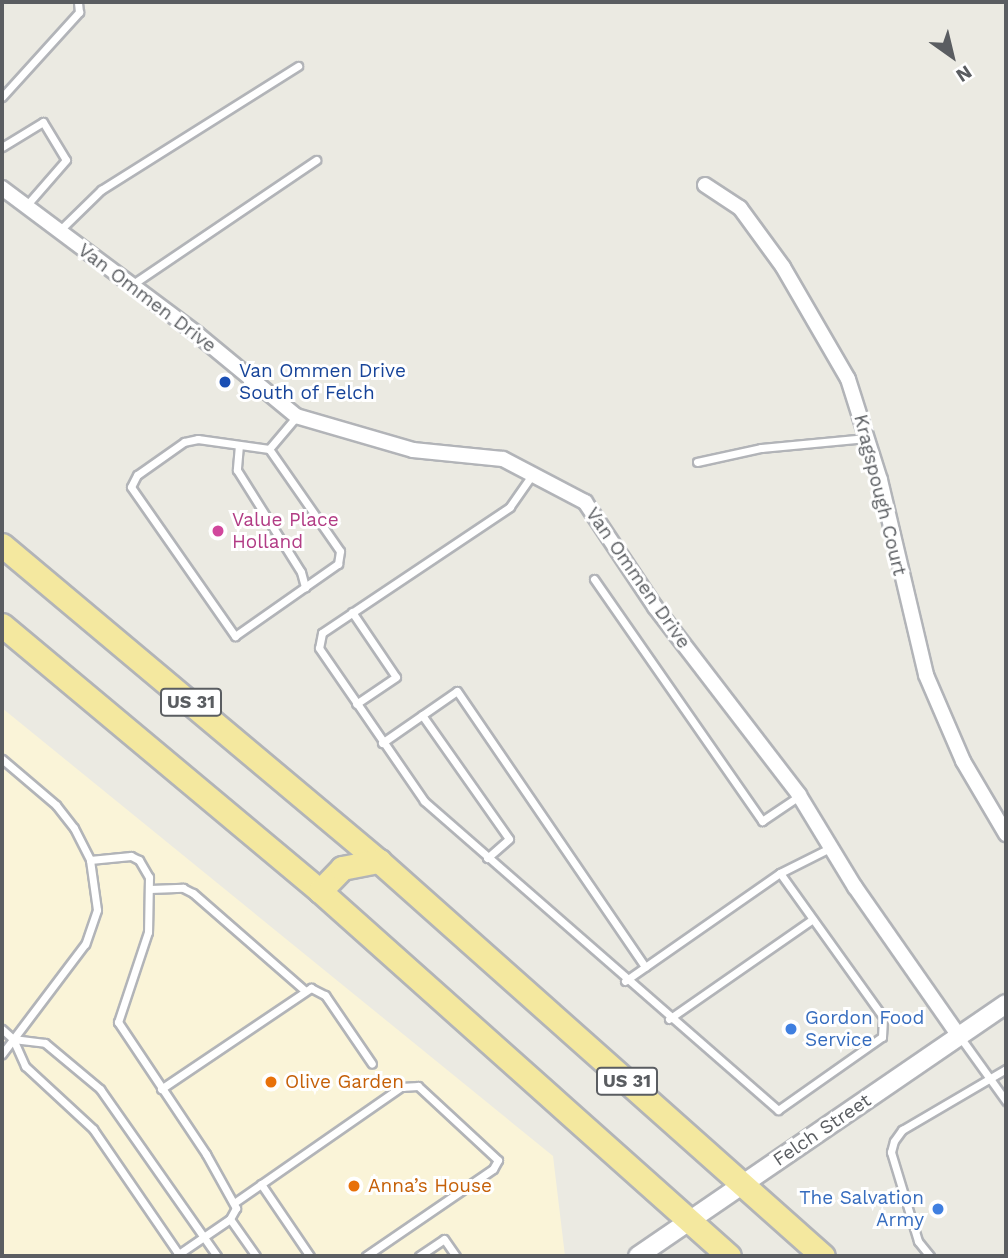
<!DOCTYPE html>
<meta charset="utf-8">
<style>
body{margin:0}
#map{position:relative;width:1008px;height:1258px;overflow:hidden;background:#ebeae2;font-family:"Work Sans",sans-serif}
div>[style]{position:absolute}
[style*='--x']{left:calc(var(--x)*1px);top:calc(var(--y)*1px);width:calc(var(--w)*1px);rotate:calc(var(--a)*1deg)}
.commercial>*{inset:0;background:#faf4d8}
.roads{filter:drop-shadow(2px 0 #b2b4b8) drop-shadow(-2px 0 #b2b4b8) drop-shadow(0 2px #b2b4b8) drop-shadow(0 -2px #b2b4b8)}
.service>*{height:7px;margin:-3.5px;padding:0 3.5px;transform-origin:3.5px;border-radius:3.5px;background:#fff}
.minor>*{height:14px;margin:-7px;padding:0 7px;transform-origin:7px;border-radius:7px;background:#fff}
.tertiary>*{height:18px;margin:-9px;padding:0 9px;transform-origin:9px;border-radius:9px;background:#fff}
.trunk>*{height:23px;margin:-11.5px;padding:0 11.5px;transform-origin:11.5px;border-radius:11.5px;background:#f4e89f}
.dots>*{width:19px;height:19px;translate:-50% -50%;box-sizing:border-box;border:4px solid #fff;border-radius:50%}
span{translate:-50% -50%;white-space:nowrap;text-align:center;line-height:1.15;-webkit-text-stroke:6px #fff;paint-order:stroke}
.shield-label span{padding:2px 5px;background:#fff;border:2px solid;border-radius:5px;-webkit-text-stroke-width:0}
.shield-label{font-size:18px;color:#5a5d61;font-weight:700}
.street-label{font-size:19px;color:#5a5d61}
.transit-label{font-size:19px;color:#164399}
.left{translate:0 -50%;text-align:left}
.hotel-label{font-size:19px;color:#b23c85}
.shop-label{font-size:19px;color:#366cbe}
.right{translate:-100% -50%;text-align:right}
.food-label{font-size:19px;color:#c56008}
.frame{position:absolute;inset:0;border:4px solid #5a5d61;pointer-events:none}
.north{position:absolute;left:917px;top:21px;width:70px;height:70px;-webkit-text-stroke:5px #fff;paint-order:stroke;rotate:146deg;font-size:19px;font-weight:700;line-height:28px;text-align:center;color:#5a5d61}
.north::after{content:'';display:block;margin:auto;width:24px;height:32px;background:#5a5d61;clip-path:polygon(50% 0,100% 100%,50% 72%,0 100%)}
</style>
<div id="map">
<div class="commercial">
<div style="clip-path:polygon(2px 708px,553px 1156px,565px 1256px,2px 1256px)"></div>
</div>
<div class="roads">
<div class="service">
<div style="--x:2;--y:97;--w:115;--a:-47.8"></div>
<div style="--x:79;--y:12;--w:10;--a:-96"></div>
<div style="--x:2;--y:147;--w:48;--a:-31.4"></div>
<div style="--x:43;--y:122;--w:44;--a:58.8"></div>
<div style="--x:66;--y:160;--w:61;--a:131"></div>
<div style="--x:59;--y:231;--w:59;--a:-44.3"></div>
<div style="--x:101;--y:190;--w:233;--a:-32.2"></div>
<div style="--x:130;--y:286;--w:225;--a:-34.1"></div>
<div style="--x:239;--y:445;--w:25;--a:95"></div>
<div style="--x:237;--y:470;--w:120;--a:57.9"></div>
<div style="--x:301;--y:572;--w:16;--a:75"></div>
<div style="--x:269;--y:449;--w:72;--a:-172"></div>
<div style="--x:198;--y:439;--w:14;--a:168"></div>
<div style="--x:184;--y:442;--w:57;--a:144.9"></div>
<div style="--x:137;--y:475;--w:13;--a:117"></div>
<div style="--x:131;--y:487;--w:182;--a:55.1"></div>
<div style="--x:235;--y:636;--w:126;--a:-35"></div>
<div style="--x:338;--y:564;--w:13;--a:-81"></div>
<div style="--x:340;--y:551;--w:124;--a:-124.8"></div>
<div style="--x:269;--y:449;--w:42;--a:-49.8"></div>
<div style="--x:697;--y:462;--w:66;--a:-12.3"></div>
<div style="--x:761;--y:448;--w:106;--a:-5.4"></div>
<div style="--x:532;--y:475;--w:39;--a:125"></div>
<div style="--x:510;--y:507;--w:226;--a:146.2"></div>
<div style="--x:322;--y:633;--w:15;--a:101"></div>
<div style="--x:319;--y:648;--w:186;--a:55.5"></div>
<div style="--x:424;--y:801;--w:470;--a:41.1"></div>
<div style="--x:778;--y:1110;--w:127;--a:-35.1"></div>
<div style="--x:882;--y:1037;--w:20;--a:-87"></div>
<div style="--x:883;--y:1017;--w:177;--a:-125.6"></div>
<div style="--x:594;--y:579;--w:295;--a:55.2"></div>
<div style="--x:762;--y:821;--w:45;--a:-34"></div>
<div style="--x:352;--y:612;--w:78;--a:55.9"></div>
<div style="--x:396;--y:677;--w:48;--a:146"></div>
<div style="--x:422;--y:715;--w:151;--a:54.9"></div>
<div style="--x:509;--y:839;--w:29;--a:139"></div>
<div style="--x:382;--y:743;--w:91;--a:-34.7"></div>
<div style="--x:457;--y:691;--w:334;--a:55.7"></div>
<div style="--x:2;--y:759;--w:71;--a:40.4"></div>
<div style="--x:56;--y:805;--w:29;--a:52"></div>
<div style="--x:74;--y:828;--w:36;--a:63"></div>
<div style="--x:90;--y:860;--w:50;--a:82"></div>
<div style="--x:97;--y:910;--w:36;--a:109"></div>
<div style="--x:85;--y:944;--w:138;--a:127"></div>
<div style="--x:90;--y:860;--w:41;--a:-5.6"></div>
<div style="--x:131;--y:856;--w:9;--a:27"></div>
<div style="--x:139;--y:860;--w:20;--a:60"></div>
<div style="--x:149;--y:877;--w:55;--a:91"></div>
<div style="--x:148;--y:932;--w:95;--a:108.4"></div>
<div style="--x:118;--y:1022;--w:159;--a:56.3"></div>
<div style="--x:206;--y:1154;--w:62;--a:60.9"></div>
<div style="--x:236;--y:1208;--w:13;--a:119"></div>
<div style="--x:230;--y:1219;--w:65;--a:145.6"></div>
<div style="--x:150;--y:889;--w:33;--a:-2"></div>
<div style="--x:183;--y:888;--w:11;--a:27"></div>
<div style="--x:193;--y:893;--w:147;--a:41.1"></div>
<div style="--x:625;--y:981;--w:189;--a:-34.9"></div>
<div style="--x:780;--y:873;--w:56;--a:-26.6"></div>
<div style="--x:669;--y:1019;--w:175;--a:-34.8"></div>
<div style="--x:2;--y:1029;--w:15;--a:42"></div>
<div style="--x:13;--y:1039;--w:30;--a:66"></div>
<div style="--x:25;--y:1066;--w:93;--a:42.8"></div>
<div style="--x:93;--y:1129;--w:154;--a:55.6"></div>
<div style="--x:960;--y:1037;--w:79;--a:54.3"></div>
<div style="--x:13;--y:1039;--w:32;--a:7"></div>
<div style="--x:45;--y:1043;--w:72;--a:39.9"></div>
<div style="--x:100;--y:1089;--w:204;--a:55"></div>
<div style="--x:161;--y:1089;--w:181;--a:-34"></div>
<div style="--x:311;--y:988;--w:16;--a:27"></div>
<div style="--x:325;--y:995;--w:83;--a:55.7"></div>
<div style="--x:261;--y:1184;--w:87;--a:55.8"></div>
<div style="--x:234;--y:1203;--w:203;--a:-34.8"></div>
<div style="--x:401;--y:1087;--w:17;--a:-3"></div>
<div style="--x:418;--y:1086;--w:109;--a:42.8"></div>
<div style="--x:498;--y:1160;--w:10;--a:119"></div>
<div style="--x:493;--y:1169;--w:154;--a:145.6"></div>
<div style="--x:230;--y:1219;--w:45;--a:54.9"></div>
<div style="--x:419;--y:1256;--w:30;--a:-34"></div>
<div style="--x:444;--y:1239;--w:21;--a:55"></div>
<div style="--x:930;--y:1256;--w:19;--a:-129"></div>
<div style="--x:918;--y:1241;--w:93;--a:-106.9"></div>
<div style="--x:891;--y:1152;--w:11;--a:-75"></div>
<div style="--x:894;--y:1141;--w:14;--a:-54"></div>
<div style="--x:902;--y:1130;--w:121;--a:-30.4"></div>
</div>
<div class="minor">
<div style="--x:705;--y:185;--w:42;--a:33.3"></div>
<div style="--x:740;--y:208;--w:73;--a:53.9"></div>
<div style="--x:783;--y:267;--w:129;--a:59.9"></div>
<div style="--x:848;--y:379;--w:106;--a:72.4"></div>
<div style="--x:880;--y:480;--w:200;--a:76.7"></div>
<div style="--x:926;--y:675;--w:94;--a:66.7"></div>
<div style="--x:963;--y:761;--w:85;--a:59.5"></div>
<div style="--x:2;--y:188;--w:244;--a:36.8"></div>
<div style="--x:197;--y:334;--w:129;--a:39.6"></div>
<div style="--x:296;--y:416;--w:122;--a:16.2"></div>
<div style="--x:413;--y:450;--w:90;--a:5.7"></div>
<div style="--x:503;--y:459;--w:93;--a:27.7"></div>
<div style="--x:585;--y:502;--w:126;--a:56.3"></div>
<div style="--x:655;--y:607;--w:237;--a:52.5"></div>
<div style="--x:799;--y:795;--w:108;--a:58.7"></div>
<div style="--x:855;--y:887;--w:182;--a:55.1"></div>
</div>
<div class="tertiary">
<div style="--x:638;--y:1256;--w:446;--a:-34.4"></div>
</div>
<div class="trunk">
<div style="--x:2;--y:545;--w:492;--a:40"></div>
<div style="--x:379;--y:861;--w:594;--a:41.66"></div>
<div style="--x:2;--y:625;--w:415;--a:39.9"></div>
<div style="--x:320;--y:891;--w:548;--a:41.75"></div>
<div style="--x:320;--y:891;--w:32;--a:-46"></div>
<div style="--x:342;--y:868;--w:38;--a:-11"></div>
</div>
</div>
<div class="dots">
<div style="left:225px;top:382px;background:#1a4fb4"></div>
<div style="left:218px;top:531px;background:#d1479c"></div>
<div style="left:791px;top:1029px;background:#3f7fe0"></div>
<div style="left:271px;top:1082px;background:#e8710a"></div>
<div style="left:354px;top:1186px;background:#e8710a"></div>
<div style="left:938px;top:1209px;background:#3f7fe0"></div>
</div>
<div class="shield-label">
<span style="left:191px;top:702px">US 31</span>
<span style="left:627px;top:1081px">US 31</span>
</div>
<div class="street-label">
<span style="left:147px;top:298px;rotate:37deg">Van Ommen Drive</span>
<span style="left:880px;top:495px;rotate:76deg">Kragspough Court</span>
<span style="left:638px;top:578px;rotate:55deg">Van Ommen Drive</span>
<span style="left:822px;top:1130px;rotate:-34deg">Felch Street</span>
</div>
<div class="transit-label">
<span class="left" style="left:239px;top:382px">Van Ommen Drive<br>South of Felch</span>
</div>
<div class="hotel-label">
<span class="left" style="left:232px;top:531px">Value Place<br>Holland</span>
</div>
<div class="shop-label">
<span class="left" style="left:805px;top:1029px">Gordon Food<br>Service</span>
<span class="right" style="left:924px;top:1209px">The Salvation<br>Army</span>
</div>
<div class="food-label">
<span class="left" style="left:285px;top:1082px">Olive Garden</span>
<span class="left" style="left:368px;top:1186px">Anna’s House</span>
</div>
<div class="frame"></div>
<div class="north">N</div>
</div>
